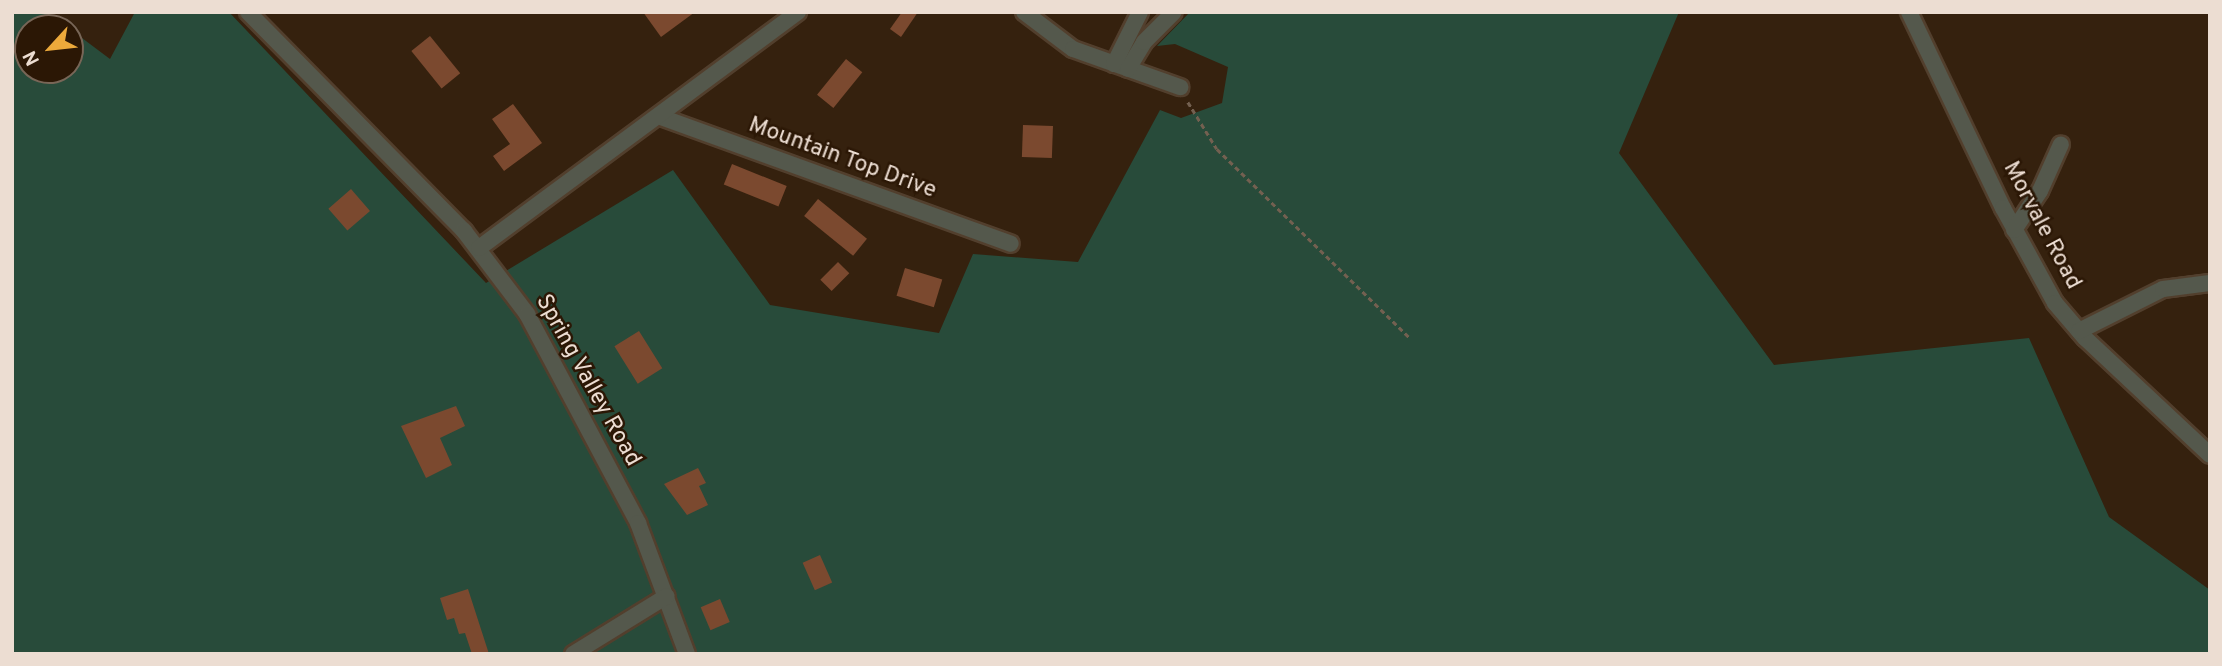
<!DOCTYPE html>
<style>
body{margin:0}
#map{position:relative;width:2222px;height:666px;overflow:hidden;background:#35210e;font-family:Overpass,sans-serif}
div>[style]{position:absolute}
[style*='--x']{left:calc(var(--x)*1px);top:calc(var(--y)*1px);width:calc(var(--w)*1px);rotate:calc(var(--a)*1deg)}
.green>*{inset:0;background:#284b3a}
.building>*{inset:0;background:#7b492f;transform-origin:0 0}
.path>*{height:2.5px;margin-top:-1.25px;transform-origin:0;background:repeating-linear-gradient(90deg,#736050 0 5px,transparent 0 8.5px)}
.roads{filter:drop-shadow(2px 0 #523f2d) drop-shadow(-2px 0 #523f2d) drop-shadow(0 2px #523f2d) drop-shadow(0 -2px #523f2d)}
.minor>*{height:16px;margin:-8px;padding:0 8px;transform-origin:8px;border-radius:8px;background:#54584c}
span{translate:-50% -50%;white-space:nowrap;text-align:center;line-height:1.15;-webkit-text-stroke:5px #2b1705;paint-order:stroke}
.street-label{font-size:23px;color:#ecddd2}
.frame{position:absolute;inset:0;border:14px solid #ecddd2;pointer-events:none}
.north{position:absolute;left:14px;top:14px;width:70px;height:70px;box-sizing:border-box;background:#2b1705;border:2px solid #786657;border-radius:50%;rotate:243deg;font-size:19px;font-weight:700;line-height:28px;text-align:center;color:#ecddd2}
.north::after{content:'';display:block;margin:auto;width:24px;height:32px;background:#eca93b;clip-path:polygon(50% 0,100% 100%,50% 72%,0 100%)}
</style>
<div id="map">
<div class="green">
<div style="clip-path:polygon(12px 12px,47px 12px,68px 28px,28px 28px,28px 70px,70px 70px,70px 29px,110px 59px,135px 12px,229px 12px,486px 283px,673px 170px,770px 305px,939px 333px,973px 254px,1078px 262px,1160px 110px,1181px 118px,1222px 103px,1228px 67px,1175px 44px,1157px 46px,1190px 12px,1679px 12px,1619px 153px,1774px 365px,2029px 338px,2109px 517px,2210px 590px,2210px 654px,12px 654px)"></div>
</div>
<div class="building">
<div style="clip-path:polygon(643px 12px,695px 12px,661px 37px)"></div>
<div style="clip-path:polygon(902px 12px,918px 12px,901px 37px,890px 29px)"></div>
<div style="left:430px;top:36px;width:48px;height:24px;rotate:51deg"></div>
<div style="left:846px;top:59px;width:21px;height:46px;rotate:39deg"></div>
<div style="clip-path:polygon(513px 104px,542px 143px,504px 171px,493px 156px,510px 144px,492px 119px)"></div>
<div style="left:1023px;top:125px;width:30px;height:32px;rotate:2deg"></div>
<div style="left:732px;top:164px;width:59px;height:22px;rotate:22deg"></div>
<div style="left:351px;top:189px;width:29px;height:30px;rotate:49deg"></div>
<div style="left:818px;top:199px;width:63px;height:22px;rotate:39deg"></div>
<div style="left:838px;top:262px;width:16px;height:25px;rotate:45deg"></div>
<div style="left:905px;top:268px;width:39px;height:29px;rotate:17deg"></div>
<div style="left:639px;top:331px;width:44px;height:29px;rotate:58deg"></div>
<div style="clip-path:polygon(456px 406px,465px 426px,440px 438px,452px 465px,426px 478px,401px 426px)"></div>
<div style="clip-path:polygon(698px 468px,706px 483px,699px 486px,708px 505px,687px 515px,664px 484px)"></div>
<div style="left:820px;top:555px;width:30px;height:19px;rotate:66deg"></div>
<div style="clip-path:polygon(468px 589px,489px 654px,472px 654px,465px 633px,459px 634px,454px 618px,447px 620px,440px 598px)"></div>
<div style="left:720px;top:599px;width:25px;height:21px;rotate:67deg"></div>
</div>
<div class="path">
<div style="--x:1188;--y:102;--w:55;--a:58.3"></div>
<div style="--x:1217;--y:149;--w:269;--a:44.4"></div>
</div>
<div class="roads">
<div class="minor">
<div style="--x:248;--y:12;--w:308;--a:45.4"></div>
<div style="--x:464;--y:231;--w:104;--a:52.8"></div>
<div style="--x:527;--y:314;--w:237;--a:62"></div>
<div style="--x:638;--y:523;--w:140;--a:69.5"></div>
<div style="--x:1024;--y:12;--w:61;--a:37.1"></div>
<div style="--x:1073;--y:49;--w:114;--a:19.6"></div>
<div style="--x:1909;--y:12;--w:217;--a:64.4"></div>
<div style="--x:2003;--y:208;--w:108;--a:61.3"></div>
<div style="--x:2055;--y:303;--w:46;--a:49.4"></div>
<div style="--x:2085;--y:338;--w:171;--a:43.1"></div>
<div style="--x:1114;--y:64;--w:58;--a:-63.4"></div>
<div style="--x:1128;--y:69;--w:31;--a:-59"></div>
<div style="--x:1144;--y:42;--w:42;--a:-45"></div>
<div style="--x:658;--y:116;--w:375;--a:19.9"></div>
<div style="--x:2014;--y:230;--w:47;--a:-56.3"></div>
<div style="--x:2040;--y:191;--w:51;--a:-65.9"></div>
<div style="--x:479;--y:248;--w:397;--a:-36.5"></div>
<div style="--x:2079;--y:331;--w:94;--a:-26.6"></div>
<div style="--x:2163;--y:289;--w:47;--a:-7.3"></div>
<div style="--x:573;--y:654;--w:110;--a:-31.7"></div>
</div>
</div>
<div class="street-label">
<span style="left:842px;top:159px;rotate:20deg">Mountain Top Drive</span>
<span style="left:2041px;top:226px;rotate:62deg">Morvale Road</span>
<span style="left:587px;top:381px;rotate:61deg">Spring Valley Road</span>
</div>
<div class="frame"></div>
<div class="north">N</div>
</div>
